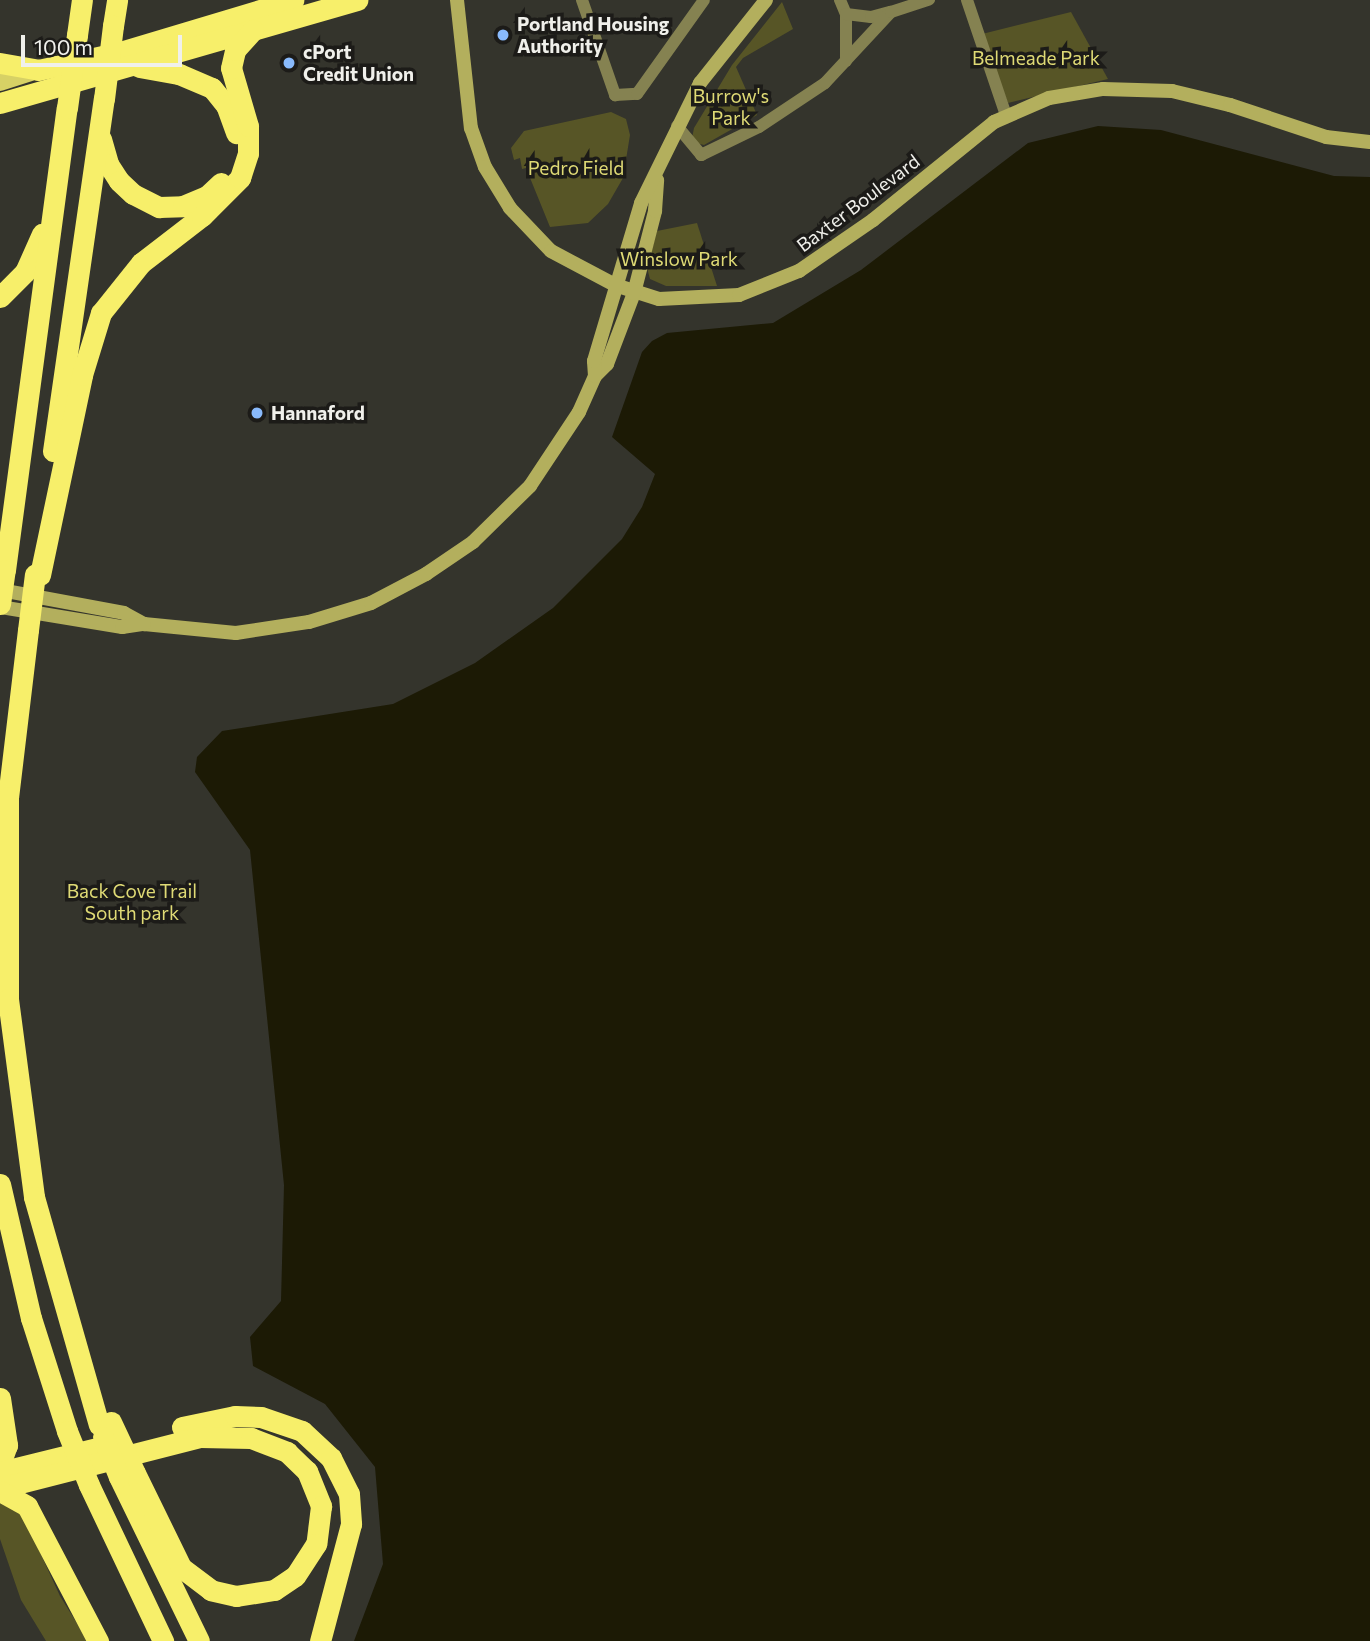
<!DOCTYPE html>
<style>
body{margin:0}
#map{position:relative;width:1370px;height:1641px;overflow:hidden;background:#34342c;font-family:Commissioner,sans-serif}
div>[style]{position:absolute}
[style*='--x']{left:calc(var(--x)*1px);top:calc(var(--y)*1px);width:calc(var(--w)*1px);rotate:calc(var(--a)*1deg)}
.green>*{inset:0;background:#575526}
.water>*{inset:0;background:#1c1a05}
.street>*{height:12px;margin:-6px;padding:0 6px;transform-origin:6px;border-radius:6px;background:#858251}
.secondary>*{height:14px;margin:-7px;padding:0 7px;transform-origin:7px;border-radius:7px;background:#b3af5d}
.primary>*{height:18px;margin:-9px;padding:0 9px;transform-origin:9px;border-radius:9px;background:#d7d165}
.highway>*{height:21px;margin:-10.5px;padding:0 10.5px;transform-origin:10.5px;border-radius:10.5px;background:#f7ef6a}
.highway-bridge>*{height:21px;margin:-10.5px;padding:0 10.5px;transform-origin:10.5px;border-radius:10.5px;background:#f7ef6a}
.dots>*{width:19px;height:19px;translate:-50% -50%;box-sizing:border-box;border:4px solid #1c1b18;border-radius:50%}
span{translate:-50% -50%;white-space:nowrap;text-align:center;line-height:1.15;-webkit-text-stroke:7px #1c1b18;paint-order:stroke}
.poi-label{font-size:19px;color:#f0f0eb;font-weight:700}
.left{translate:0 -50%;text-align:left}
.park-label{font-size:19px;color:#dfda75}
.street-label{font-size:19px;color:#f0f0eb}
.scale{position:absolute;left:21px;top:35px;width:161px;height:32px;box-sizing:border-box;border:4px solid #f0f0eb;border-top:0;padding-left:9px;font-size:21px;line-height:24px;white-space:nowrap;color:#f0f0eb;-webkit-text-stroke:5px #1c1b18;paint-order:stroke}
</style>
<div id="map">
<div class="green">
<div style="clip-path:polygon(782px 2px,793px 29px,743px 58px,736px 67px,757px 115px,704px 145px,696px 143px,692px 138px,694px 128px,732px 65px)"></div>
<div style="clip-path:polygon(1071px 12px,1108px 79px,1008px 103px,982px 34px)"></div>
<div style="clip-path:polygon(611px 112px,626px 119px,630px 135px,623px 178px,608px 204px,588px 223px,550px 227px,526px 168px,522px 169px,520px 158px,514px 160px,511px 148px,524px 131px)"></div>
<div style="clip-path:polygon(697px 223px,717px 286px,666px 286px,650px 279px,647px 268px,657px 231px)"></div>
<div style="clip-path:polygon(0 1501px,22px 1513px,60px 1596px,88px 1641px,46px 1641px,21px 1600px,0 1539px)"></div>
</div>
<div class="water">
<div style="clip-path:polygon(1098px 126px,1161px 130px,1334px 176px,1370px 177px,1370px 1641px,354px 1641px,383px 1564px,375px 1467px,325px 1404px,253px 1366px,250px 1337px,281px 1301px,284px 1185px,250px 850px,195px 772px,197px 757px,222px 731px,393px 704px,475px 663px,553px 608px,622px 539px,642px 507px,655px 474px,612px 437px,642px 352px,652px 341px,667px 333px,773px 323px,861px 270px,1028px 143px)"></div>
</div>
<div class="street">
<div style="--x:582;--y:0;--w:101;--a:70.8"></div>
<div style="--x:615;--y:95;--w:22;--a:-3"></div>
<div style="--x:637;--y:94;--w:115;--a:-54.5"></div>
<div style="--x:840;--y:0;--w:15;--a:67"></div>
<div style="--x:846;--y:14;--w:47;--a:90"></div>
<div style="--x:967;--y:0;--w:121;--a:71.3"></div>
<div style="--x:846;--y:14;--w:25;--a:7"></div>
<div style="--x:871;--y:17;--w:20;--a:-15"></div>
<div style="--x:677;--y:126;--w:38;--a:50"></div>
<div style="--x:701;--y:155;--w:64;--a:-25.8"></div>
<div style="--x:759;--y:127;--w:79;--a:-33.7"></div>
<div style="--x:825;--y:83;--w:97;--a:-47.1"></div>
<div style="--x:891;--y:12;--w:40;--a:-18"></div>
</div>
<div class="secondary">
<div style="--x:457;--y:0;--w:129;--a:83.8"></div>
<div style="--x:471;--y:128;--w:41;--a:70.3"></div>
<div style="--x:485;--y:167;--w:48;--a:58.6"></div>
<div style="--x:510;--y:208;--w:59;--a:46.4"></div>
<div style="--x:551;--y:251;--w:72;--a:28"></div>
<div style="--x:615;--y:285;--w:46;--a:17.7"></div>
<div style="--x:659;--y:299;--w:80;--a:-2.9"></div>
<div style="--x:739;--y:295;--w:65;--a:-21.8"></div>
<div style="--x:799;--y:271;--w:90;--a:-34.6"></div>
<div style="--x:873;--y:220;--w:156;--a:-39"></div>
<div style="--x:994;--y:122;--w:60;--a:-23.6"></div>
<div style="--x:1049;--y:98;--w:55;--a:-9.5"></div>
<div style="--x:1103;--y:89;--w:69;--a:1.7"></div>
<div style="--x:1172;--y:91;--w:60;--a:13.6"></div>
<div style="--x:1230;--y:105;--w:101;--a:18.4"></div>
<div style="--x:1326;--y:137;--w:44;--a:6.5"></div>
<div style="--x:595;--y:376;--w:17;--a:-45"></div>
<div style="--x:607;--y:364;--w:76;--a:-69.2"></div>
<div style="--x:634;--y:293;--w:85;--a:-75.6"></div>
<div style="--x:655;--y:211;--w:31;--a:-86"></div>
<div style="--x:0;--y:590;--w:126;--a:10.5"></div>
<div style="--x:124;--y:613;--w:23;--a:29"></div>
<div style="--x:144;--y:624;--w:92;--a:5.6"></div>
<div style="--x:236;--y:633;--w:74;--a:-8.6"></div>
<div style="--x:309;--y:622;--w:65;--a:-17"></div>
<div style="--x:371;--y:603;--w:62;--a:-27.8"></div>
<div style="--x:426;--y:574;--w:57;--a:-34.2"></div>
<div style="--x:473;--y:542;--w:80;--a:-44.5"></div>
<div style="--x:530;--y:486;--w:89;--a:-56.5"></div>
<div style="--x:579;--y:412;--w:39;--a:-66"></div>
<div style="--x:595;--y:376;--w:15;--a:-94"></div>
<div style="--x:594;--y:361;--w:165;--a:-73.4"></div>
<div style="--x:641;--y:203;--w:134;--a:-63.8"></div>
<div style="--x:700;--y:83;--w:106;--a:-51.5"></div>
<div style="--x:0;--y:607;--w:124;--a:9.3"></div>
<div style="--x:122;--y:627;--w:22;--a:-8"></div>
</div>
<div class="primary">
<div style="--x:0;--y:82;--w:40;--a:-18"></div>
</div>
<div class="highway">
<div style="--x:113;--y:26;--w:26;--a:-81"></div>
<div style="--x:77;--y:35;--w:35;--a:-82"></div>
<div style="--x:0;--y:63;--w:39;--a:10"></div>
<div style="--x:38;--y:70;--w:19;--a:-12"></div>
<div style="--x:57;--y:66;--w:65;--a:-12.5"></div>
<div style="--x:120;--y:52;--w:181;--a:-16.7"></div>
<div style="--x:139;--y:67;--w:41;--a:9.9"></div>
<div style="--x:179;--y:74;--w:36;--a:23"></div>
<div style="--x:212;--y:88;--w:22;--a:51"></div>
<div style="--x:226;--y:105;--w:30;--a:70"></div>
<div style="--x:0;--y:103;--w:372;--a:-16.1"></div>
<div style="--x:101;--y:139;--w:26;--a:74"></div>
<div style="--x:108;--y:164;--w:20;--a:57"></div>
<div style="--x:119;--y:181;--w:19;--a:43"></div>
<div style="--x:133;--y:194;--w:29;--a:27"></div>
<div style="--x:159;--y:207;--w:24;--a:-2"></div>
<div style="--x:183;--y:206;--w:26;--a:-23"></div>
<div style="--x:207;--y:196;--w:19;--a:-43"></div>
<div style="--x:0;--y:297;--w:35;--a:-45"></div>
<div style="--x:25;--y:272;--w:42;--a:-65.9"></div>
<div style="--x:53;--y:451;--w:356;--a:-81.8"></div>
<div style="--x:5;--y:570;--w:466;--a:-82.4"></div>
<div style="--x:40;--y:575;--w:204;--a:-78.1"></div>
<div style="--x:82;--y:375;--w:65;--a:-73"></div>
<div style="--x:101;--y:313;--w:64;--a:-51.3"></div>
<div style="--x:141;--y:263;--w:77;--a:-37.6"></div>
<div style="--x:202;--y:216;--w:54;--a:-45"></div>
<div style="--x:240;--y:178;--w:26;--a:-72"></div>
<div style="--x:248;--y:153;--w:27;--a:-90"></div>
<div style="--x:248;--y:126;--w:60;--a:-106.3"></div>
<div style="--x:231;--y:68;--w:18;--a:-77"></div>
<div style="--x:235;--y:50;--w:27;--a:-48"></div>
<div style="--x:28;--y:630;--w:168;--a:96.8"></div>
<div style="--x:8;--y:797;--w:202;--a:90"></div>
<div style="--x:8;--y:999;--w:200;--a:82.5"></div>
<div style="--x:34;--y:1197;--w:237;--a:74.1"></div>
<div style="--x:0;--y:1184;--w:138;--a:77"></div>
<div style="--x:31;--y:1318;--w:119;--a:72.3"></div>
<div style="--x:0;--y:1398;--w:48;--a:81.5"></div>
<div style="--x:7;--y:1445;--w:20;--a:110"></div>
<div style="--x:182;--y:1427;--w:54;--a:-11.7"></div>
<div style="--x:235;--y:1416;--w:26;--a:2"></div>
<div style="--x:261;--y:1417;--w:43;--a:18.9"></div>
<div style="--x:302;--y:1431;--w:40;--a:43"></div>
<div style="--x:331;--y:1458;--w:40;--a:63.4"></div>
<div style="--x:349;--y:1494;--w:30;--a:86"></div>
<div style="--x:351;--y:1524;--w:121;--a:104.8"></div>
<div style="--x:0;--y:1472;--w:121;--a:-13.9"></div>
<div style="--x:119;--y:1477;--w:182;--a:64"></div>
<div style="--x:89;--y:1485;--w:173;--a:64.6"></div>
<div style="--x:0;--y:1488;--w:206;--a:-14.3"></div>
<div style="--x:200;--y:1437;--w:51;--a:1.1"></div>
<div style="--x:251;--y:1438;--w:39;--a:21"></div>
<div style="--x:287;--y:1452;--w:28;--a:44"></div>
<div style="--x:307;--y:1471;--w:38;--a:68"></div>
<div style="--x:321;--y:1506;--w:38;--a:97"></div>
<div style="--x:316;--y:1544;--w:38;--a:123"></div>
<div style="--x:295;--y:1576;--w:25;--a:146"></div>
<div style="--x:274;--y:1590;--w:38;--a:171"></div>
<div style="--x:236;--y:1596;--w:26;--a:-167"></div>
<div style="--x:211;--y:1590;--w:38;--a:-143"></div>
<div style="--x:181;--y:1567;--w:105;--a:-116.1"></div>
<div style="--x:0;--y:1491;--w:31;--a:29"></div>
<div style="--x:27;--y:1506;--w:153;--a:62.3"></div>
</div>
<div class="highway-bridge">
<div style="--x:104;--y:99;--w:74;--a:-83"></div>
<div style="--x:67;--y:108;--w:74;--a:-82.2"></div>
<div style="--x:0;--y:604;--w:34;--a:-82"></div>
<div style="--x:28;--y:630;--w:56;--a:-82.9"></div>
<div style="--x:111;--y:1422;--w:56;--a:64.8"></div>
<div style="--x:67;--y:1431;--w:58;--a:67.8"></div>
<div style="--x:103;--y:1437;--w:43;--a:68.2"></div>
</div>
<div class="dots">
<div style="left:503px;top:35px;background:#89bafc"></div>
<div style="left:289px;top:63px;background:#89bafc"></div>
<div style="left:257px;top:413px;background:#89bafc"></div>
</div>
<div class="poi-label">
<span class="left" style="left:517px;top:35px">Portland Housing<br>Authority</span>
<span class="left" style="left:303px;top:63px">cPort<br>Credit Union</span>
<span class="left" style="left:271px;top:413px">Hannaford</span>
</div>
<div class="park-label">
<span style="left:1036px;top:58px">Belmeade Park</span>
<span style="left:731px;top:107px">Burrow's<br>Park</span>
<span style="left:576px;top:168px">Pedro Field</span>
<span style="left:679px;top:259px">Winslow Park</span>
<span style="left:132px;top:902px">Back Cove Trail<br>South park</span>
</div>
<div class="street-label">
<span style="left:858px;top:203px;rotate:-37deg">Baxter Boulevard</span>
</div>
<div class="scale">100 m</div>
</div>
